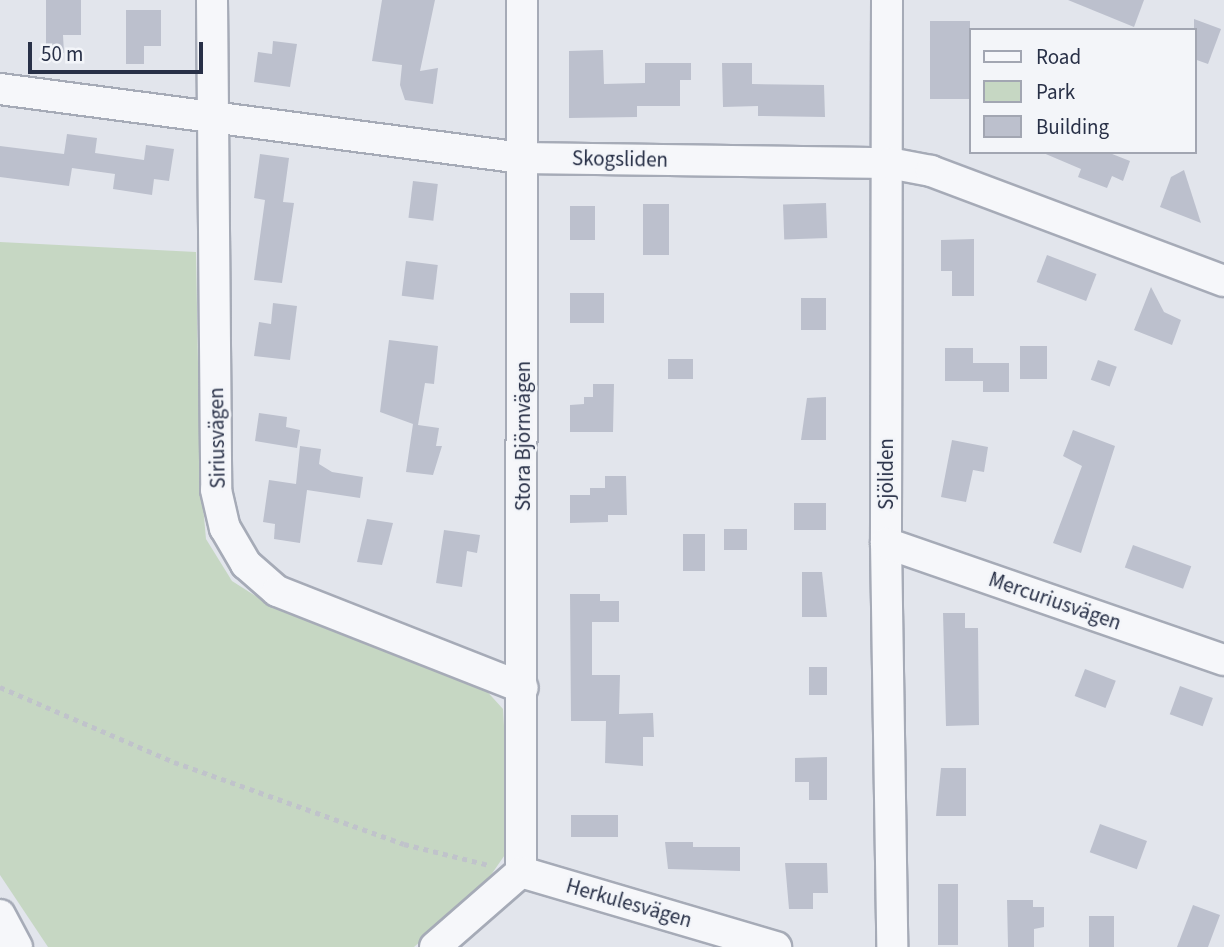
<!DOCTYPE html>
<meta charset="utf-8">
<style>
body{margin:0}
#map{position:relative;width:1224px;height:947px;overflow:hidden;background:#e2e5ec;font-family:"Source Sans 3",sans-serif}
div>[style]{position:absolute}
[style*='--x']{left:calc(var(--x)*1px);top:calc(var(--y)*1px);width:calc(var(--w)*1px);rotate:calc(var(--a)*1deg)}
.green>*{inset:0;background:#c6d7c3}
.building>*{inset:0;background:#bcc0cd;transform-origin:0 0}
.path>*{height:4.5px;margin-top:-2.25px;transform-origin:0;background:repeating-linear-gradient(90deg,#c0c3cb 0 5px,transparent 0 10px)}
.roads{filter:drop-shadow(2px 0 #a6abb7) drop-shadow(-2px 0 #a6abb7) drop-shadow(0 2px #a6abb7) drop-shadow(0 -2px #a6abb7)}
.minor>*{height:30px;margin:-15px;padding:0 15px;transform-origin:15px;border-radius:15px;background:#f6f7fa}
span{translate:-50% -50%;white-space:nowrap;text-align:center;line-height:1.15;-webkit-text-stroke:5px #f3f5f9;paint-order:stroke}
.street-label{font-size:21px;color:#283047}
.legend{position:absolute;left:969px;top:28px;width:228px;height:126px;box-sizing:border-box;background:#f3f5f9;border:2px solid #a2a6b2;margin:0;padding:9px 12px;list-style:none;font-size:21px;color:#283047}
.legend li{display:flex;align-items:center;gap:14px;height:35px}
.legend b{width:35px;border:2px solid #a2a6b2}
.scale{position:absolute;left:28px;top:42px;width:175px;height:32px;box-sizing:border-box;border:4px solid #283047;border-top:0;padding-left:9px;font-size:21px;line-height:24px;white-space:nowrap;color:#283047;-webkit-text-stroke:5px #f3f5f9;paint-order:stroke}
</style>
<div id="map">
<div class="green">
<div style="clip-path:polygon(0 242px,196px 252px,200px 472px,206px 539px,232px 581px,273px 607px,483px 687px,503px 709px,511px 846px,482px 888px,414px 947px,48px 947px,0 875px)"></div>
</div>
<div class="building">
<div style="clip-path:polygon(46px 0,81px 0,81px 35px,63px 35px,64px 53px,46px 53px)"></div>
<div style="clip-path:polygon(382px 0,435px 0,420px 71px,438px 68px,433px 104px,405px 100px,400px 85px,402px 65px,372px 61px)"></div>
<div style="clip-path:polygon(1068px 0,1144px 0,1134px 27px)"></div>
<div style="clip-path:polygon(126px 10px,161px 10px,161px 46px,144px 46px,144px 64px,126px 64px)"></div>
<div style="clip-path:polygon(1194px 19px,1221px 29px,1208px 64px,1194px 59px)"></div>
<div style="left:930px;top:21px;width:40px;height:78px"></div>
<div style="clip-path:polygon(273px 41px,297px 44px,290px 87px,254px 82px,258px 52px,272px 54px)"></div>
<div style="clip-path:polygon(603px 50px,604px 84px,645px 83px,645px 63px,691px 63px,691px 80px,680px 80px,680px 106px,637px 106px,637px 117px,569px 118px,569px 51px)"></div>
<div style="clip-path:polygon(722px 63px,752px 63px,752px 84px,824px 85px,825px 117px,758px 116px,758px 106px,723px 107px)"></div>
<div style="clip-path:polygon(67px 134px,97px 138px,95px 153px,144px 160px,146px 145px,174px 149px,169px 181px,154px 179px,152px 195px,113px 189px,115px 174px,72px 168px,69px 186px,0 177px,0 146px,64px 154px)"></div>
<div style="clip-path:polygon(1041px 152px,1107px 152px,1130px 161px,1123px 181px,1112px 176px,1107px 188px,1078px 177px,1081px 169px)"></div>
<div style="clip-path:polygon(260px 154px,289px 158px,283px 202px,294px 203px,282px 283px,254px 280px,265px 200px,254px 198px)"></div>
<div style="clip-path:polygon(1184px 170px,1201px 223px,1160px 207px,1171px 177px)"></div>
<div style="left:413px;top:181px;width:25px;height:37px;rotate:7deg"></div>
<div style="left:826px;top:203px;width:35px;height:43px;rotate:88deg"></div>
<div style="left:643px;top:204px;width:26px;height:51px"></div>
<div style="left:570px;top:206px;width:25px;height:34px"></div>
<div style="clip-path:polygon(974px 239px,974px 296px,952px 296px,952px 271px,941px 271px,941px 240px)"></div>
<div style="left:1047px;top:255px;width:53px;height:29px;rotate:21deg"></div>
<div style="left:406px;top:261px;width:32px;height:35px;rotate:7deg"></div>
<div style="clip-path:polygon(1151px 287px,1164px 312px,1181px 320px,1172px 345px,1134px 330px)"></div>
<div style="left:570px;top:293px;width:34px;height:30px"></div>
<div style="left:801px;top:298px;width:25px;height:32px"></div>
<div style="clip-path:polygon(273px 303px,297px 306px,290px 360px,254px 356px,259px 322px,271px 324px)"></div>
<div style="clip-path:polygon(389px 340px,438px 346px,434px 384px,425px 383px,418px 425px,439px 428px,436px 446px,442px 446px,433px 475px,406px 472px,413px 424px,380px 412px)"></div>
<div style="left:1020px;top:346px;width:27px;height:33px"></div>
<div style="clip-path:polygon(945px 348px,973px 348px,973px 363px,1009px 363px,1009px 392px,983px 392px,983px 381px,945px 381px)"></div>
<div style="left:668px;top:359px;width:25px;height:20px"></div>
<div style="left:1098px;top:360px;width:20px;height:21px;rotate:20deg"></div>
<div style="clip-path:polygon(593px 384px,614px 384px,613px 432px,570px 432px,570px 405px,584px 404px,584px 397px,593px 397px)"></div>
<div style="clip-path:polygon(826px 397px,826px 440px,801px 440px,807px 398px)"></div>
<div style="clip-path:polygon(259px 413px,287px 417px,286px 427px,300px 430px,297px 448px,255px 441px)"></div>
<div style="clip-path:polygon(1073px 430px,1115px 446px,1081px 553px,1053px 543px,1082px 466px,1063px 456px)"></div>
<div style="clip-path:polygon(952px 440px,988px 447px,984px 472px,973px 470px,966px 502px,941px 497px)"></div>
<div style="clip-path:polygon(300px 446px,321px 449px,319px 464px,332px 472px,363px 477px,360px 498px,307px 490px,300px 543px,274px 539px,275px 524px,263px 522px,269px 480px,296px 484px)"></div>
<div style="clip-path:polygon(605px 476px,626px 476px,627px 515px,608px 515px,608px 522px,570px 523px,570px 495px,590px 495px,590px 488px,605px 488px)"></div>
<div style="left:794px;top:503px;width:32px;height:27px"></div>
<div style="clip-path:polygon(367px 519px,393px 523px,382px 565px,357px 562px)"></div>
<div style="left:724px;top:529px;width:23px;height:21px"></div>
<div style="clip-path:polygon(444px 530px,480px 535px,477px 553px,467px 551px,462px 587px,436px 583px)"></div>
<div style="left:683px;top:534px;width:22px;height:37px"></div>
<div style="left:1133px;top:545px;width:62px;height:24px;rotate:20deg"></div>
<div style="clip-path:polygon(802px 572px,822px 572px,827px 617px,802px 617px)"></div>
<div style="clip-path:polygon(570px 594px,600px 594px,600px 601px,619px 601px,619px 622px,592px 622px,592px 675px,620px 675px,619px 714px,653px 713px,654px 737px,643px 737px,643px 766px,605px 763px,606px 721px,571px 721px)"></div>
<div style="clip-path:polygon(943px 613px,965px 613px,965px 628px,978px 628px,979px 725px,946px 726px)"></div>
<div style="left:809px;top:667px;width:18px;height:28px"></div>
<div style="left:1085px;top:669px;width:33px;height:29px;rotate:21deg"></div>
<div style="left:1180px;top:686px;width:35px;height:30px;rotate:20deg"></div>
<div style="clip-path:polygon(827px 757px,827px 800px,809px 800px,809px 782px,795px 782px,795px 758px)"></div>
<div style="clip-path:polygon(941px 768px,966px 768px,966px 816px,936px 816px)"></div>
<div style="left:618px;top:815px;width:22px;height:47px;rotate:90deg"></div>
<div style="left:1100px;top:824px;width:50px;height:30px;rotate:20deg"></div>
<div style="clip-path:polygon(665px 842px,693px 842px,693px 847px,740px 847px,740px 871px,668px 869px)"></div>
<div style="clip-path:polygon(785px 863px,827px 863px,828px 893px,813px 893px,813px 909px,789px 909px)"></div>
<div style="left:938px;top:884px;width:20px;height:61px"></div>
<div style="clip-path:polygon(1007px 900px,1033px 900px,1033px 907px,1044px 907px,1044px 927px,1034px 929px,1034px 947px,1008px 947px)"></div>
<div style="clip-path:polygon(1193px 905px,1220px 915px,1208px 947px,1177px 947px)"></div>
<div style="left:1089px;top:916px;width:25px;height:31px"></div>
</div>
<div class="path">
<div style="--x:0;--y:687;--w:189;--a:23.3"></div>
<div style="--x:174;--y:762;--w:244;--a:19.6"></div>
<div style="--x:404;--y:844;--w:88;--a:13.9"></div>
</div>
<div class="roads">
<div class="minor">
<div style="--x:212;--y:0;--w:490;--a:89.5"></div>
<div style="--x:216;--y:490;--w:39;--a:77"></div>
<div style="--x:225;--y:528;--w:42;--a:59.7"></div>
<div style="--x:246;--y:564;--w:41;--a:41.1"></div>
<div style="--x:277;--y:591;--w:264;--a:21.5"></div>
<div style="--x:887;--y:0;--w:543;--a:90.11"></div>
<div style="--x:886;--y:543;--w:404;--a:89.1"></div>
<div style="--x:0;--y:89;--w:527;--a:7.53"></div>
<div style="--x:522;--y:158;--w:367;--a:0.8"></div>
<div style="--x:889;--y:163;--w:43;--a:10.8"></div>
<div style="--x:931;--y:171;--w:313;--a:20.6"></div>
<div style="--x:886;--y:543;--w:358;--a:19.1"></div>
<div style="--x:521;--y:872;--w:872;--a:-89.93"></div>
<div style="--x:521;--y:872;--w:266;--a:16.4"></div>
<div style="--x:0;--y:915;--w:36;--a:62"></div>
<div style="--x:435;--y:947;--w:114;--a:-41.1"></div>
</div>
</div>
<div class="street-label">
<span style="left:620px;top:159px;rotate:1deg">Skogsliden</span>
<span style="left:523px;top:436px;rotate:-90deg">Stora Björnvägen</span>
<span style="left:217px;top:438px;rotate:-91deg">Siriusvägen</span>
<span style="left:886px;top:474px;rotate:-90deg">Sjöliden</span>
<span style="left:1055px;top:601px;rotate:19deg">Mercuriusvägen</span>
<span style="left:629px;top:903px;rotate:16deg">Herkulesvägen</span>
</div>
<ul class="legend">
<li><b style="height:9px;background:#f6f7fa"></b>Road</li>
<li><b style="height:19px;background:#c6d7c3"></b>Park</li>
<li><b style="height:19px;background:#bcc0cd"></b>Building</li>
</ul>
<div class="scale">50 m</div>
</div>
